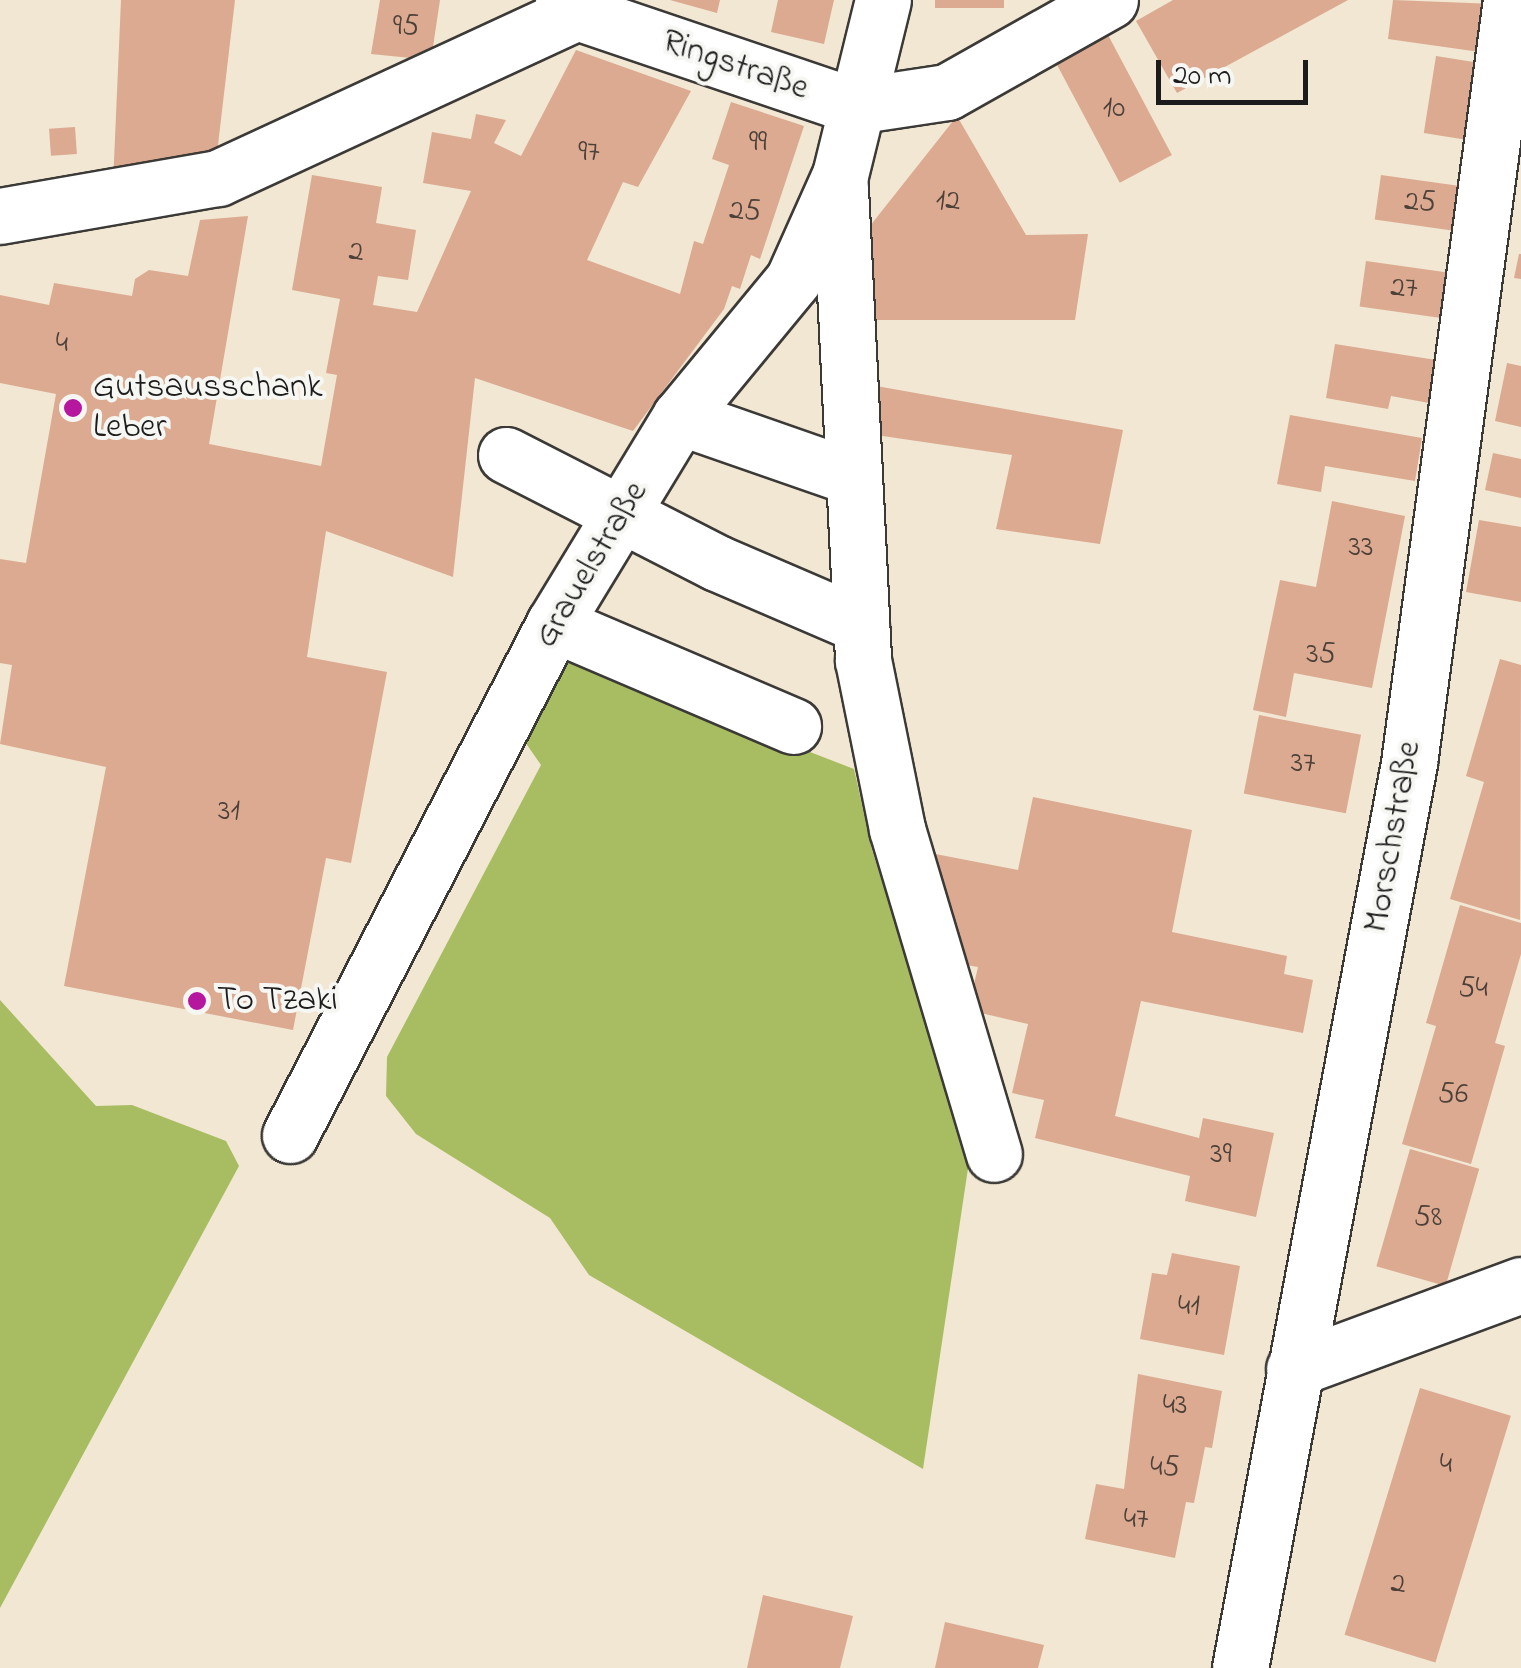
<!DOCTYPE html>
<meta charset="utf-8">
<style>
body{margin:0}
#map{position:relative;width:1521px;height:1668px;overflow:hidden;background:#f1e7d2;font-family:"Indie Flower",sans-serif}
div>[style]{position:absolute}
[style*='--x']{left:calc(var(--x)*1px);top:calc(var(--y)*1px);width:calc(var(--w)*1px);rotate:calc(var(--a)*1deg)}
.green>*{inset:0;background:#a8bd62}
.building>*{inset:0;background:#dbaa91;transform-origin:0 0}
.roads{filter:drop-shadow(2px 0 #3c3a37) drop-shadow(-2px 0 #3c3a37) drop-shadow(0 2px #3c3a37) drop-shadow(0 -2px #3c3a37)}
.minor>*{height:55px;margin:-27.5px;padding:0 27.5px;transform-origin:27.5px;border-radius:27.5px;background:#fff}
.dots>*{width:28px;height:28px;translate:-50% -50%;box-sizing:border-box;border:5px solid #f6f6f2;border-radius:50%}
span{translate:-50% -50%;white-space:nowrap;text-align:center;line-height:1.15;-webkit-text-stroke:8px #f6f6f2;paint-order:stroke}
.number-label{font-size:30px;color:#4c4039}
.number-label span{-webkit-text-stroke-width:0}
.street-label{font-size:35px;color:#1c1c1c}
.poi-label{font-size:35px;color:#1c1c1c}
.left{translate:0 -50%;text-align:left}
.scale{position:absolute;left:1156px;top:60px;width:152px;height:45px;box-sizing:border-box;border:5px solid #1c1c1c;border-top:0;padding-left:12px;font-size:30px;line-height:35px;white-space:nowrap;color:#1c1c1c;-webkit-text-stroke:8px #f6f6f2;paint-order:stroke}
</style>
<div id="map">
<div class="green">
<div style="clip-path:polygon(567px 658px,854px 769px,872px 850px,970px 1155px,923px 1469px,589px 1275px,550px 1218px,416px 1134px,386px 1096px,387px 1057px,541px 765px,523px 739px)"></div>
<div style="clip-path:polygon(0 1000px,96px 1106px,132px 1105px,226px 1141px,239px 1166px,0 1608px)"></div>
</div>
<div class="building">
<div style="clip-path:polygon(121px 0,235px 0,216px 162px,113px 184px)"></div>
<div style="clip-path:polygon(380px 0,440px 0,431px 60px,371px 54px)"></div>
<div style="clip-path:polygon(670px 0,720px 0,717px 13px)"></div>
<div style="clip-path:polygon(778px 0,834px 0,824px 44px,771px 32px)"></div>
<div style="left:935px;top:0;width:69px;height:8px"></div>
<div style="clip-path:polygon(1173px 0,1348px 0,1177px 93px,1136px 21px)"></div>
<div style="clip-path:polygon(1393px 0,1495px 4px,1487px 53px,1388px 39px)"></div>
<div style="left:1108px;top:35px;width:136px;height:59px;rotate:62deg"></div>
<div style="clip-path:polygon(576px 50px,691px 91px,638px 187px,623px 182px,587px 260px,680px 294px,694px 241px,703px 244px,729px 165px,712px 159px,731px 102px,804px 126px,760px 259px,751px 255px,740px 289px,732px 286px,724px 309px,633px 431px,475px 378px,453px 577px,326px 531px,307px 657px,387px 672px,351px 863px,326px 858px,293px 1030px,64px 986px,106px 767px,0 744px,12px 665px,0 663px,0 559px,26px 563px,56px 394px,0 383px,0 295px,49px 305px,54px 283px,132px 296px,135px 279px,149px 270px,188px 276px,200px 220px,248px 216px,209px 444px,321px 466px,337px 375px,326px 373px,340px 299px,292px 290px,312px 175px,382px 187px,376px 223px,416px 230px,408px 280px,378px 276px,373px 305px,417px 312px,471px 191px,423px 183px,432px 132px,471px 139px,476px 114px,506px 120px,494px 143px,521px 156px)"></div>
<div style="left:1436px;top:56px;width:49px;height:78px;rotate:9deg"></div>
<div style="clip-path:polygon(957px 116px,1026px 235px,1088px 234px,1075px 320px,864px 320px,862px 236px)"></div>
<div style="left:75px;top:127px;width:27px;height:26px;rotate:86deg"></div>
<div style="left:1381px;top:175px;width:85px;height:45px;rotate:8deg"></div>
<div style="clip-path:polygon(1519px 254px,1521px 254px,1521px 279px,1514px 278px)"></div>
<div style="left:1366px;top:261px;width:84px;height:46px;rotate:8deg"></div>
<div style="clip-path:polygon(1335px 344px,1436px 360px,1429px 403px,1391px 396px,1388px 409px,1326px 398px)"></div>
<div style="clip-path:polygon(1507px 363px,1521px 366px,1521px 427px,1495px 421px)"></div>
<div style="clip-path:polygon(865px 384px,1123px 430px,1100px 544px,996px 529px,1012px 455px,869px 434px)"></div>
<div style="clip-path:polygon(1290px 415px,1422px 438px,1415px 481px,1325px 466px,1321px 492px,1277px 484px)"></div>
<div style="clip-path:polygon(1493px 453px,1521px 459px,1521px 498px,1485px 490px)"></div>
<div style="clip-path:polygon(1332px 501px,1405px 516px,1372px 688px,1294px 673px,1286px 717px,1253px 710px,1280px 580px,1316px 587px)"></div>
<div style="clip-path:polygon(1479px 520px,1521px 527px,1521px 602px,1466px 592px)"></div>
<div style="clip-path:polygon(1500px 659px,1521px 665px,1520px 920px,1450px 899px,1484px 782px,1466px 776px)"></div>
<div style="left:1259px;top:715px;width:104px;height:80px;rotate:11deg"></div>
<div style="clip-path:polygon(1033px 797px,1192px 830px,1172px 932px,1287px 956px,1284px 974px,1313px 980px,1303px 1033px,1141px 1001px,1115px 1116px,1199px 1138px,1203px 1118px,1274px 1133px,1256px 1217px,1185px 1201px,1190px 1176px,1035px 1138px,1044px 1100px,1012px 1093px,1028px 1024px,968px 1010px,978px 967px,943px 961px,920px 851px,1018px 870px)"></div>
<div style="clip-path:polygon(1460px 905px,1521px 923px,1521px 954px,1495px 1043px,1505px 1046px,1471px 1164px,1402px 1144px,1436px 1026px,1426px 1023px)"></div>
<div style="left:1410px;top:1149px;width:72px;height:122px;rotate:16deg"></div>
<div style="clip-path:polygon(1172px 1253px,1240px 1266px,1224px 1355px,1140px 1339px,1152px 1273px,1167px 1275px)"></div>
<div style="clip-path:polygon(1138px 1374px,1222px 1391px,1212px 1448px,1205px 1447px,1194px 1503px,1186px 1502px,1175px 1558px,1085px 1539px,1096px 1484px,1124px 1489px)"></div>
<div style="left:1420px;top:1388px;width:95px;height:258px;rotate:17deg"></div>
<div style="clip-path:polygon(763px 1595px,853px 1616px,840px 1668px,747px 1668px)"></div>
<div style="clip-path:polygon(945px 1622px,1044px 1645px,1038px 1668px,935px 1668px)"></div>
</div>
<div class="roads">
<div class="minor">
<div style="--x:563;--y:0;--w:18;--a:41"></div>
<div style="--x:577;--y:12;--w:293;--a:18.7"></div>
<div style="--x:854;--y:106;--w:94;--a:-8.6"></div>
<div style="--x:947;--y:92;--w:187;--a:-29.4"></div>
<div style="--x:840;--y:188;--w:473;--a:87.2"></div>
<div style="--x:863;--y:660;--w:172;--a:78.6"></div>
<div style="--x:897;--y:829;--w:339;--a:73.4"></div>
<div style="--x:0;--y:216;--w:221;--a:-9.9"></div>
<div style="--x:218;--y:178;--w:396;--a:-24.8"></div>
<div style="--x:680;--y:417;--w:182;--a:19.2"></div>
<div style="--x:506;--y:455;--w:237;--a:27.1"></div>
<div style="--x:717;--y:563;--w:157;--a:23.3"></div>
<div style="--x:554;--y:624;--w:260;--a:23.1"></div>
<div style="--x:290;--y:1135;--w:575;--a:-62.68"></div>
<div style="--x:554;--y:624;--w:242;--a:-58.7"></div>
<div style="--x:680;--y:417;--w:178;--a:-50.5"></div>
<div style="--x:793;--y:280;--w:115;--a:-65.9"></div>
<div style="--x:840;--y:175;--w:180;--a:-76.2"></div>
<div style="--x:1294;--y:1369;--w:242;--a:-20.3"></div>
<div style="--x:1240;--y:1668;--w:921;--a:-79.42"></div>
<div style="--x:1409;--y:763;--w:770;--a:-82.39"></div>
</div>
</div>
<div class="dots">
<div style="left:73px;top:408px;background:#b5179e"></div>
<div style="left:197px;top:1001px;background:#b5179e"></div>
</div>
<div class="number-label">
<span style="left:406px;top:27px">95</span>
<span style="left:1114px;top:109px">10</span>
<span style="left:758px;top:143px">99</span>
<span style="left:589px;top:153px">97</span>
<span style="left:948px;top:202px">12</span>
<span style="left:1420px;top:203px">25</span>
<span style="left:745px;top:212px">25</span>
<span style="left:356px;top:253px">2</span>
<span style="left:1404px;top:289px">27</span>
<span style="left:62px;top:344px">4</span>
<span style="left:1361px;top:548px">33</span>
<span style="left:1321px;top:655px">35</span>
<span style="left:1303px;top:764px">37</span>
<span style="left:229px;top:812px">31</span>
<span style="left:1473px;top:989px">54</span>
<span style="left:1453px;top:1095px">56</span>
<span style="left:1221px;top:1155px">39</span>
<span style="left:1428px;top:1218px">58</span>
<span style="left:1189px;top:1307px">41</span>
<span style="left:1175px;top:1406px">43</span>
<span style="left:1446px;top:1465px">4</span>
<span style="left:1165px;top:1468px">45</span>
<span style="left:1136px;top:1520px">47</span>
<span style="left:1398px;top:1585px">2</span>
</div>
<div class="street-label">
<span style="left:735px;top:66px;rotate:19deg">Ringstraße</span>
<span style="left:592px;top:565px;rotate:-59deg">Grauelstraße</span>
<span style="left:1394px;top:837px;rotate:-80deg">Morschstraße</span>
</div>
<div class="poi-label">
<span class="left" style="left:93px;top:408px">Gutsausschank<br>Leber</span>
<span class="left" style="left:217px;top:1001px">To Tzaki</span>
</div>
<div class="scale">20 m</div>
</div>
